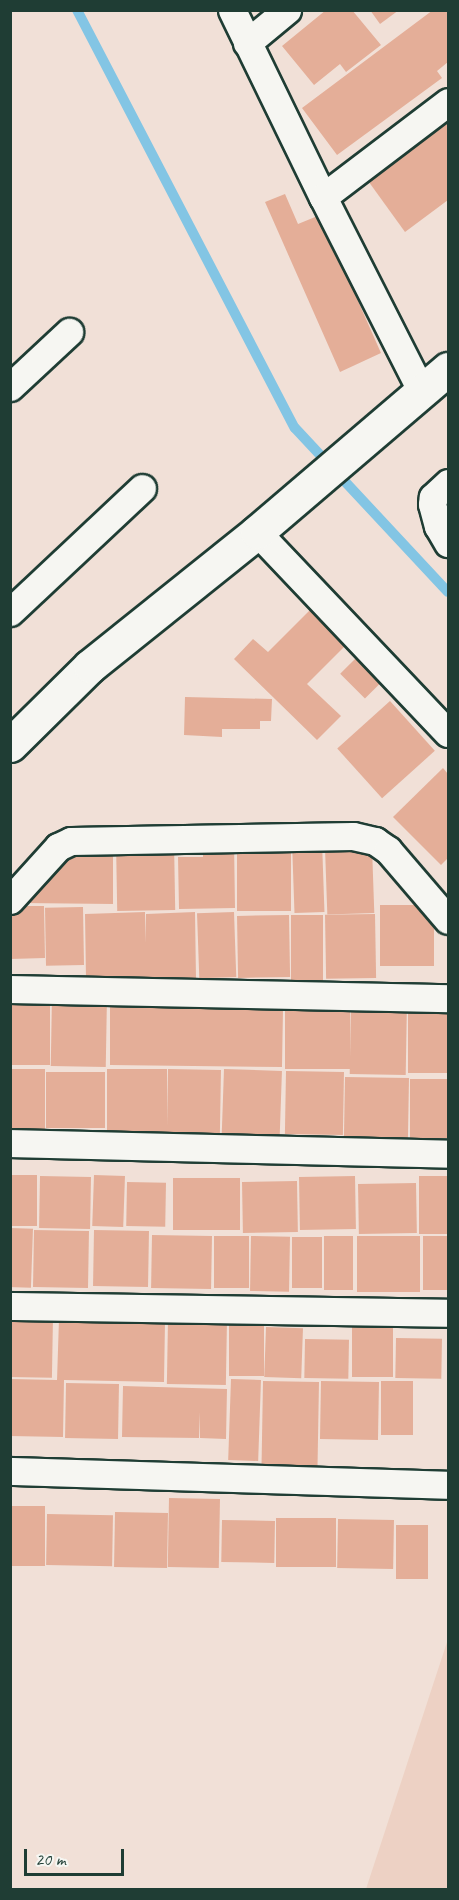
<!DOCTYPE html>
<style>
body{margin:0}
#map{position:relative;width:459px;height:1900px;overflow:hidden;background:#f1e0d7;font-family:Caveat,sans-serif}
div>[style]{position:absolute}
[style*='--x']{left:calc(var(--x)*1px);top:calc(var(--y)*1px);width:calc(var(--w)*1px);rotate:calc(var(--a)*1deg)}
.built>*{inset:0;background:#edd1c4}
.stream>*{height:10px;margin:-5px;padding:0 5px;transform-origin:5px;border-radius:5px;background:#83c5e4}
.building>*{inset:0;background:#e4ae98;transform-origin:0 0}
.roads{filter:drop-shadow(2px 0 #1f3d34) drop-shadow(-2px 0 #1f3d34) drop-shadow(0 2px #1f3d34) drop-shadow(0 -2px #1f3d34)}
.minor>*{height:27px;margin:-13.5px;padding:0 13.5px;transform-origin:13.5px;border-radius:13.5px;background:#f6f6f2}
.tertiary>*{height:33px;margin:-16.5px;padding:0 16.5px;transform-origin:16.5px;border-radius:16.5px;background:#f6f6f2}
span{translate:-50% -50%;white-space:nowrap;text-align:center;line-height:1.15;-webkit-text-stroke:5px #f6f6f2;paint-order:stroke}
.frame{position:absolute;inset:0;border:12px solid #1f3d34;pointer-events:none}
.scale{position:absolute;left:24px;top:1849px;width:100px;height:27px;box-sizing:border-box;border:3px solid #1f3d34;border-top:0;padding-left:8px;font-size:18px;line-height:21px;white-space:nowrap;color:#1f3d34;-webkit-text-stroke:4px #f6f6f2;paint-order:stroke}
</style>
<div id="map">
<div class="built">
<div style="clip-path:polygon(448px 1639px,448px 1889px,366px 1889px)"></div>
</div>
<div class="stream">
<div style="--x:77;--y:10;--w:471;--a:62.5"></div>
<div style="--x:295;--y:428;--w:224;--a:47"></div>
</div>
<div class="building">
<div style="clip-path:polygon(326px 10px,352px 10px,381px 45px,346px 72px,340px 64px,314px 85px,282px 46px)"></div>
<div style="clip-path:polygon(370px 10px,399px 10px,380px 24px)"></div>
<div style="clip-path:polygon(433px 10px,448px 10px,448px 62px,437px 71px,442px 78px,337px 155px,302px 108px)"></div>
<div style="clip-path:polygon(448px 118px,448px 200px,405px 232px,366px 178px)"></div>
<div style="clip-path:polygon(285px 194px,298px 224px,320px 215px,381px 353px,340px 372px,265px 202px)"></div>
<div style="clip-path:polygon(319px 601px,355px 636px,307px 684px,341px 716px,317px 740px,234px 659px,253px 639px,268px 652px)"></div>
<div style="left:360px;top:654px;width:35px;height:28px;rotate:45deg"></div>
<div style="clip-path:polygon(185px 697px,272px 699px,271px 721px,260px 721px,260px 729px,222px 729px,222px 737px,184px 735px)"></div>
<div style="left:390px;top:701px;width:67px;height:71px;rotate:48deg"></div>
<div style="clip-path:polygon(443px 768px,448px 774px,448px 858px,441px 865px,393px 817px)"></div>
<div style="left:291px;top:840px;width:71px;height:54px;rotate:90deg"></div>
<div style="left:174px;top:841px;width:69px;height:58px;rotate:89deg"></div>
<div style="left:322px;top:841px;width:71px;height:30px;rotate:88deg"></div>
<div style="clip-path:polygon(203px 842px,234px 842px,235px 908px,179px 909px,178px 857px,203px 857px)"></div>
<div style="left:372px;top:847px;width:66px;height:47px;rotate:88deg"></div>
<div style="clip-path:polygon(59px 855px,113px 856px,113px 904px,23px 903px)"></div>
<div style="left:380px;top:905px;width:54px;height:61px"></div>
<div style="clip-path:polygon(13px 906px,44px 906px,45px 958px,10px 959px,10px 909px)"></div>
<div style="left:83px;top:907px;width:58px;height:38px;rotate:89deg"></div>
<div style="clip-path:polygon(145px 912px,145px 943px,146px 914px,195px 912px,196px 979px,86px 979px,85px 914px)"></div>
<div style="left:234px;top:912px;width:65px;height:37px;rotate:88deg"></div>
<div style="left:375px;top:914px;width:64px;height:50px;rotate:89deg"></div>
<div style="left:289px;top:915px;width:62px;height:52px;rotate:89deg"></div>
<div style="left:291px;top:915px;width:32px;height:66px"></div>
<div style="left:10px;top:993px;width:40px;height:72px"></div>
<div style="left:52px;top:995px;width:55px;height:71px;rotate:1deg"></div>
<div style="clip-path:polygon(110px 998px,232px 999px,232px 1008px,283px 1009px,282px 1067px,110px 1065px)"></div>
<div style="left:351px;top:1000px;width:56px;height:74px;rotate:1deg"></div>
<div style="left:285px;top:1003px;width:65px;height:66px"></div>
<div style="left:408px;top:1009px;width:40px;height:64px"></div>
<div style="left:10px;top:1069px;width:35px;height:63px"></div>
<div style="left:107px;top:1069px;width:60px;height:66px"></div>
<div style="left:168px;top:1069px;width:53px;height:65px;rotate:1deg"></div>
<div style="left:224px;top:1069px;width:58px;height:68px;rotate:2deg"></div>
<div style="left:286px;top:1071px;width:58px;height:63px;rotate:1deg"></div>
<div style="left:46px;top:1072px;width:59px;height:56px"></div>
<div style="left:345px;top:1077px;width:64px;height:63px;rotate:1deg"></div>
<div style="left:410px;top:1079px;width:38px;height:59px"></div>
<div style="left:10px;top:1175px;width:27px;height:51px"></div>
<div style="left:94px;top:1175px;width:31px;height:51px;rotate:2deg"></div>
<div style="left:40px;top:1176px;width:51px;height:52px;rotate:1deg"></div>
<div style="left:355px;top:1176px;width:53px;height:56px;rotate:89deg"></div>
<div style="left:419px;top:1176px;width:29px;height:58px"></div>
<div style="left:173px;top:1178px;width:67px;height:52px"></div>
<div style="left:297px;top:1181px;width:51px;height:55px;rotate:89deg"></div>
<div style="left:127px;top:1182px;width:39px;height:44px;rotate:1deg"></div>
<div style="left:416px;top:1183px;width:50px;height:58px;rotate:89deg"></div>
<div style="left:10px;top:1228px;width:23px;height:59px;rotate:2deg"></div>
<div style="left:34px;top:1230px;width:55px;height:57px;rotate:1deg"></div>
<div style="left:94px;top:1230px;width:55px;height:56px;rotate:1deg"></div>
<div style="left:152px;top:1235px;width:60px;height:53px;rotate:1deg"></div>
<div style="left:214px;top:1236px;width:35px;height:52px"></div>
<div style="left:251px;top:1236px;width:39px;height:55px;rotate:1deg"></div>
<div style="left:324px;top:1236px;width:29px;height:54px"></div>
<div style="left:357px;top:1236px;width:63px;height:56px"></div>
<div style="left:423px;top:1236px;width:25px;height:54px"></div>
<div style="left:292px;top:1237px;width:30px;height:51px"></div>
<div style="left:10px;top:1316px;width:43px;height:61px;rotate:1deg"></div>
<div style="clip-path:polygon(59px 1319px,165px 1322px,164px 1382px,64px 1380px,63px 1437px,10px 1436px,10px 1379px,57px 1380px)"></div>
<div style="left:168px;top:1319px;width:59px;height:65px;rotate:1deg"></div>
<div style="left:229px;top:1325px;width:35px;height:51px"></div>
<div style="left:352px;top:1325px;width:41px;height:52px"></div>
<div style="left:266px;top:1327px;width:37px;height:50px;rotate:2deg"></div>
<div style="left:396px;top:1338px;width:46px;height:40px;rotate:1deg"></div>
<div style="left:305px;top:1339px;width:44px;height:39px;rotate:1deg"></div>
<div style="left:231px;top:1379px;width:30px;height:81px;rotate:2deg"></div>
<div style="left:263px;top:1381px;width:56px;height:84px;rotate:1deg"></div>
<div style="left:321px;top:1381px;width:58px;height:58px;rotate:1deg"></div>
<div style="left:381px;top:1381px;width:32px;height:54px"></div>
<div style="left:66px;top:1383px;width:53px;height:55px;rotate:1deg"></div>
<div style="clip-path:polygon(123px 1386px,227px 1389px,226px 1439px,200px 1438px,199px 1412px,199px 1438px,122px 1437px)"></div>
<div style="left:169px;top:1498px;width:51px;height:69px;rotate:1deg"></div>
<div style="left:10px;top:1506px;width:35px;height:60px"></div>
<div style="left:115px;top:1512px;width:53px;height:55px;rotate:1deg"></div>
<div style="left:47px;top:1514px;width:66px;height:51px;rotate:1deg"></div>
<div style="left:276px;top:1518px;width:60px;height:49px"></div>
<div style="left:338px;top:1519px;width:56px;height:49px;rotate:1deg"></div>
<div style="left:222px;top:1520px;width:53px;height:42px;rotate:1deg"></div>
<div style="left:396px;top:1525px;width:32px;height:54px"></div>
</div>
<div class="roads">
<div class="minor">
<div style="--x:232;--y:10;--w:208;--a:64.1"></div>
<div style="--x:323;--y:197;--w:216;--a:63.1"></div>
<div style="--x:247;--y:43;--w:52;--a:-39.5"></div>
<div style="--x:323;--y:197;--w:157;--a:-37.2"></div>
<div style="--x:10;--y:387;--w:81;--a:-43"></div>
<div style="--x:448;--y:483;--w:21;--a:137"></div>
<div style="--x:433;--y:497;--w:7;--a:98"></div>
<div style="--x:432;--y:504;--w:23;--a:75"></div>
<div style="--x:438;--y:526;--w:20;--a:60"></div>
<div style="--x:257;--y:532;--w:277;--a:46.5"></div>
<div style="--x:10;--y:612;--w:181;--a:-43.2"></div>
<div style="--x:10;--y:900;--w:72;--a:-47.8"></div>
<div style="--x:58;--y:847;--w:14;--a:-25"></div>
<div style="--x:71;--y:841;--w:282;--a:-1"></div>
<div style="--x:353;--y:836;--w:23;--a:13"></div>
<div style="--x:375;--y:841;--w:16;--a:35"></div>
<div style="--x:388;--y:850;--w:92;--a:49.4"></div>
<div style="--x:10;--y:989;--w:438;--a:1.2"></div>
<div style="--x:10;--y:1143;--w:438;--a:1.4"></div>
<div style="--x:10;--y:1306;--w:438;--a:0.9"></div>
<div style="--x:10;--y:1471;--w:438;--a:1.8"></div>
</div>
<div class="tertiary">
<div style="--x:10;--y:745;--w:112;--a:-44.6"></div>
<div style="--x:90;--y:666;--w:214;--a:-38.7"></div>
<div style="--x:257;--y:532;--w:251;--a:-40.5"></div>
</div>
</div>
<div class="frame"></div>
<div class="scale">20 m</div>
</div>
